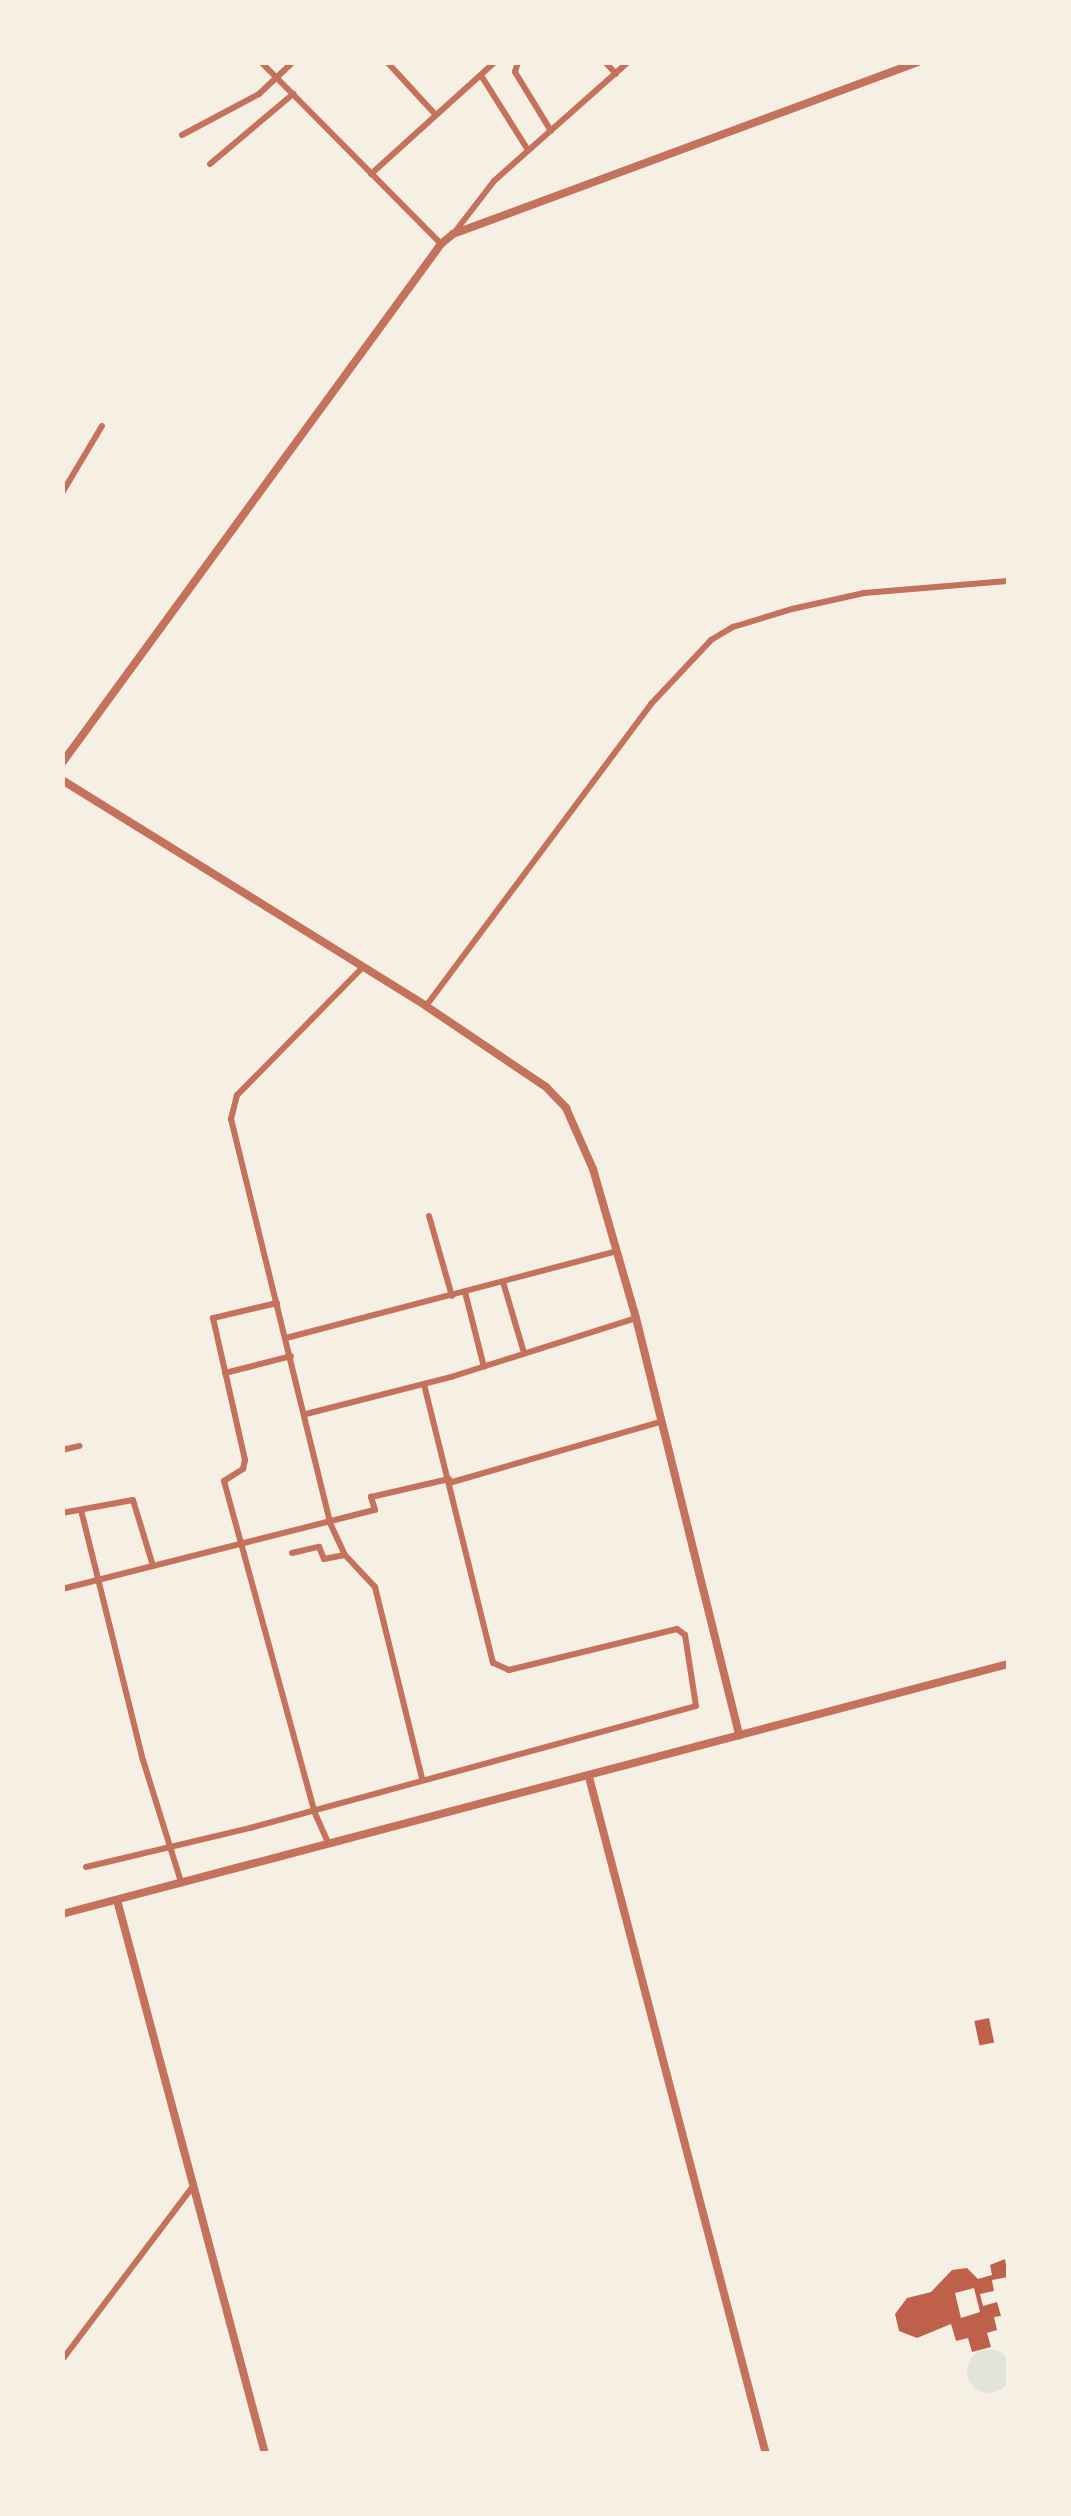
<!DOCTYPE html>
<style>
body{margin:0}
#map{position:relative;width:1071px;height:2516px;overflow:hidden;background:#f6efe4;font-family:"Archivo Narrow",sans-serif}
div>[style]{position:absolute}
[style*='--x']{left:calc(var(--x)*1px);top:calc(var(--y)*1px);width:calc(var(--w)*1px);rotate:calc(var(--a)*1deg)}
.green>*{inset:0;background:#e2e4dc}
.round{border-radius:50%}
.building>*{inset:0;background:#bf614a;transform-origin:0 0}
.minor>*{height:6px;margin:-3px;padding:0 3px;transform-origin:3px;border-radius:3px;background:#c5725c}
.tertiary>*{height:8px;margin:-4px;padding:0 4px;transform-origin:4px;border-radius:4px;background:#c5725c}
span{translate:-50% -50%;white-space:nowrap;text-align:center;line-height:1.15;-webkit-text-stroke:10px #f6efe4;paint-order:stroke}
.frame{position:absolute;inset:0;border:65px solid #f6efe4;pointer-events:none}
</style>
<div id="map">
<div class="green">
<div class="round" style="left:967px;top:2349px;width:44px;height:44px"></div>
</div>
<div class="building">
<div style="left:989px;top:2018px;width:25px;height:15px;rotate:78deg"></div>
<div style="clip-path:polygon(evenodd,1005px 2259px,1008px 2277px,992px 2280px,994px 2291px,980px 2294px,983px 2306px,997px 2302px,1001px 2316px,994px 2317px,997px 2330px,987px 2333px,991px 2347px,972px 2352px,968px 2338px,956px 2341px,951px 2324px,917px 2338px,899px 2331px,895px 2314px,907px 2298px,931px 2292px,952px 2270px,967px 2268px,978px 2279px,992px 2275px,990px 2265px,1005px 2259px,974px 2288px,980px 2312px,961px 2318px,955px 2293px,974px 2288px)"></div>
</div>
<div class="minor">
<div style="--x:261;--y:62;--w:256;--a:45.3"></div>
<div style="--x:387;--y:62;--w:71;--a:47.3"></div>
<div style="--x:518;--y:62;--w:10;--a:107"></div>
<div style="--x:515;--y:72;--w:69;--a:58.6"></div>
<div style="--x:605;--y:62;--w:16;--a:47"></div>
<div style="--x:482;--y:77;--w:86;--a:57.8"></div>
<div style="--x:182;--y:135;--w:87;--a:-28"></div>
<div style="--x:259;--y:94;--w:47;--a:-43.3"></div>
<div style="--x:210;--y:164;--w:109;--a:-40.1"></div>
<div style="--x:371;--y:174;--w:167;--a:-42.1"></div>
<div style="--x:454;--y:233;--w:66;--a:-52.4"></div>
<div style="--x:494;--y:181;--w:179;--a:-41.6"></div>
<div style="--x:62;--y:493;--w:78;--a:-59.2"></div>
<div style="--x:363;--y:967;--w:180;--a:134.5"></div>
<div style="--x:237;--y:1095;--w:25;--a:104"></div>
<div style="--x:231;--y:1119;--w:416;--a:76.2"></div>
<div style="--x:330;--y:1523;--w:35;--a:65"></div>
<div style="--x:345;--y:1555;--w:44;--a:46.8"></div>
<div style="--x:375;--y:1587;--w:197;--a:76.2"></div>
<div style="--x:426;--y:1006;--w:377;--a:-53.3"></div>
<div style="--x:651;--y:704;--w:88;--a:-46.8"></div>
<div style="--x:711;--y:640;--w:26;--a:-31"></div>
<div style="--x:733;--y:627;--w:62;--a:-17"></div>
<div style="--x:792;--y:609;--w:74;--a:-12.5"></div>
<div style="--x:864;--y:593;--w:144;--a:-4.8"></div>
<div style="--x:429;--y:1216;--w:83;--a:74"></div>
<div style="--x:503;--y:1282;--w:74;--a:73.5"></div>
<div style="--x:465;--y:1292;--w:77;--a:75.8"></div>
<div style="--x:277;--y:1303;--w:66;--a:166.8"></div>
<div style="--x:213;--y:1318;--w:146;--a:77.3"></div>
<div style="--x:245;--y:1460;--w:9;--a:103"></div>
<div style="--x:243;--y:1469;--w:22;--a:148"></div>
<div style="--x:224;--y:1481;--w:342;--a:74.7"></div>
<div style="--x:314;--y:1811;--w:35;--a:66"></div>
<div style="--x:286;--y:1338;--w:342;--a:-14.7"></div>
<div style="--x:225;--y:1373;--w:68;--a:-14.4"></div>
<div style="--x:306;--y:1414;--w:150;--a:-14.3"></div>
<div style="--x:451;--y:1377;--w:194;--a:-17.7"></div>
<div style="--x:62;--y:1450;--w:18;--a:-13"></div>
<div style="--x:449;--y:1483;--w:221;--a:-16.1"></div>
<div style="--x:81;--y:1510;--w:258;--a:76.1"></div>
<div style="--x:143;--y:1760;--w:128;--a:72.7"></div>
<div style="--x:62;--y:1513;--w:72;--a:-10.4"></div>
<div style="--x:133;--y:1500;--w:69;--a:73.1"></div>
<div style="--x:292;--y:1553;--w:28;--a:-13"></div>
<div style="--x:319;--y:1547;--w:13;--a:67"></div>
<div style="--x:324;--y:1559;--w:21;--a:-11"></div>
<div style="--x:62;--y:1589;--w:323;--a:-14.2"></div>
<div style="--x:375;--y:1510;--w:14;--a:-107"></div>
<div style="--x:371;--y:1497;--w:80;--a:-13"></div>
<div style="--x:86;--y:1867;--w:169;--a:-13.4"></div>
<div style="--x:250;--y:1828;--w:462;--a:-15.3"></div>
<div style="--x:696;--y:1706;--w:72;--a:-98.8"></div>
<div style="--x:685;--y:1635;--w:10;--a:-143"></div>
<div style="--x:677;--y:1629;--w:173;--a:166.3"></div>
<div style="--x:509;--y:1670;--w:17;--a:-156"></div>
<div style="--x:493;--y:1663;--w:287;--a:-103.9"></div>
<div style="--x:62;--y:2360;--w:214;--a:-53"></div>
</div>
<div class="tertiary">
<div style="--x:62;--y:763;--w:643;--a:-53.86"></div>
<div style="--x:441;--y:244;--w:16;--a:-40"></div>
<div style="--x:453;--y:234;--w:496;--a:-20.3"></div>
<div style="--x:62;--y:780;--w:428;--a:31.8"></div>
<div style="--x:426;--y:1006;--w:145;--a:34"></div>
<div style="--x:546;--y:1087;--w:29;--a:46"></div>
<div style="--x:566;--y:1108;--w:67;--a:66.1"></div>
<div style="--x:593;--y:1169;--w:155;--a:73.9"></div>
<div style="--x:636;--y:1318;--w:430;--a:76.1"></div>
<div style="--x:589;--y:1777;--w:700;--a:75.35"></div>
<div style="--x:117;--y:1900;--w:573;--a:75.04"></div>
<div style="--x:62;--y:1914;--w:978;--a:-14.8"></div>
</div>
<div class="frame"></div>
</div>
